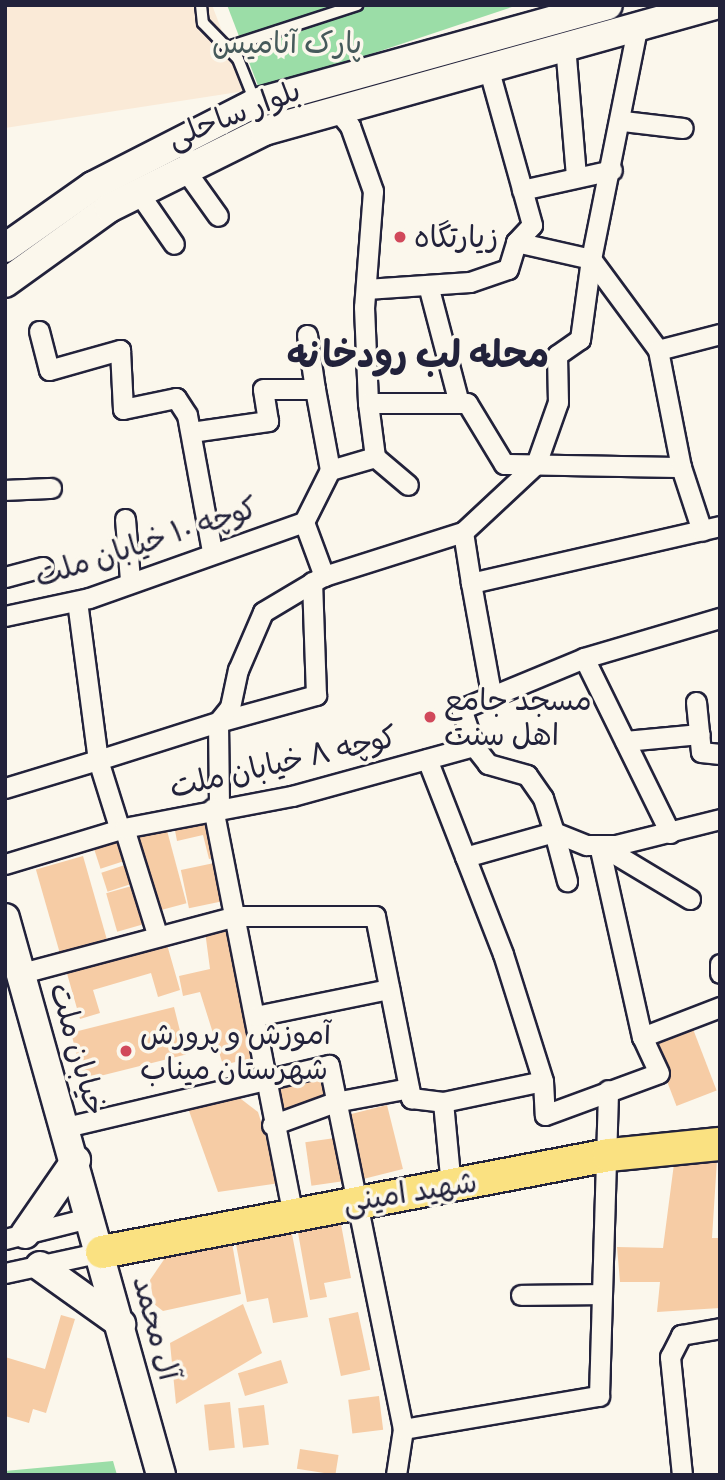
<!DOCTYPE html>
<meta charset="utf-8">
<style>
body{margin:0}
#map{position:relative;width:725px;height:1480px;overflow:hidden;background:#fbf7ec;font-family:Itim,"Playpen Sans Arabic",sans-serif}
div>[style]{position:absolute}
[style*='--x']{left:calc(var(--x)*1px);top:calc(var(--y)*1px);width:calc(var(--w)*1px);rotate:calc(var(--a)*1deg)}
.built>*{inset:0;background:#faead7}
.green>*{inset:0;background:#9bdda7}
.building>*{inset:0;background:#f6cca5;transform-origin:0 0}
.roads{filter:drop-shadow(2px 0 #22223b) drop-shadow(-2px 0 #22223b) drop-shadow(0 2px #22223b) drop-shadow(0 -2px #22223b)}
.service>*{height:10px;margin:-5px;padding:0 5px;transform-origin:5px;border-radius:5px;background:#fbf7ec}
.minor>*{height:19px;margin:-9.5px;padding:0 9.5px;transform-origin:9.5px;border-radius:9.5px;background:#fbf7ec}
.secondary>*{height:28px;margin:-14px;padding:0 14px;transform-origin:14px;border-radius:14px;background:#fbf7ec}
.primary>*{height:32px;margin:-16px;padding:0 16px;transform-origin:16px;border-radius:16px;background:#fae181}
.dots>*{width:19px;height:19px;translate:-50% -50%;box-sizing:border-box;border:4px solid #fbf7ec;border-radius:50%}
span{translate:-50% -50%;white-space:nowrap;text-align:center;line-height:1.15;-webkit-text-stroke:7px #fbf7ec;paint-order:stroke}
.park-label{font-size:30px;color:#465a5b}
.street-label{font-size:30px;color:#22223b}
.poi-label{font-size:30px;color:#22223b}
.left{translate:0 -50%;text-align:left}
.district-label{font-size:37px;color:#22223b;font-weight:700}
.frame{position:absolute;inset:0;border:7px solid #22223b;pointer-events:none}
</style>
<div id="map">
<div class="built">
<div style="clip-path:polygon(5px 5px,212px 5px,245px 91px,5px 128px)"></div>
</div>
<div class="green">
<div style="clip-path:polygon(227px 5px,518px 5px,260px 91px)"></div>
<div style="clip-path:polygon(113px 1461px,117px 1475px,5px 1475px,5px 1471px)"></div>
</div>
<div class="building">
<div style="clip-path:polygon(207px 813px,217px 857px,209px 859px,203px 835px,177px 841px,173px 820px)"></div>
<div style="left:165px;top:823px;width:83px;height:33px;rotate:75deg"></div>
<div style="left:121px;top:838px;width:23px;height:29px;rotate:72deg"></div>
<div style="left:83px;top:856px;width:86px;height:49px;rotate:74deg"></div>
<div style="left:219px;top:862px;width:39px;height:39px;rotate:78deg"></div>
<div style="left:128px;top:864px;width:20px;height:28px;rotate:72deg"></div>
<div style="left:135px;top:885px;width:40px;height:30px;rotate:74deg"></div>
<div style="clip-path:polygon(228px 926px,260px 1056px,223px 1065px,200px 992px,183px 996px,179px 976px,210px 969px,205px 931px)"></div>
<div style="clip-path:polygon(166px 941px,180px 990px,158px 997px,151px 973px,93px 990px,100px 1013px,80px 1019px,66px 970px)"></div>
<div style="left:174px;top:1007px;width:49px;height:106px;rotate:76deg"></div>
<div style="left:693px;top:1029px;width:66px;height:43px;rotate:69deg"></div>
<div style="clip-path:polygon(323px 1071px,328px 1102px,279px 1119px,273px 1081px)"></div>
<div style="clip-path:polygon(225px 1099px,241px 1099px,258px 1112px,280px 1183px,218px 1192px,188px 1108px)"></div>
<div style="left:387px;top:1105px;width:66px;height:45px;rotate:76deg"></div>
<div style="left:335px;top:1138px;width:44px;height:30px;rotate:82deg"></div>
<div style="clip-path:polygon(675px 1156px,717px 1160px,712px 1238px,720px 1238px,720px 1308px,657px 1312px,660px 1282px,620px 1282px,617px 1247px,663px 1248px)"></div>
<div style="clip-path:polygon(340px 1219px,351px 1278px,324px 1283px,327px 1297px,310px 1300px,297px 1227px)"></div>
<div style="clip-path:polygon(291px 1229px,308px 1317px,273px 1323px,268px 1298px,247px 1302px,235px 1239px)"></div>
<div style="clip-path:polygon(230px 1232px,241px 1294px,163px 1311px,154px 1304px,150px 1280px,176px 1242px)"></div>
<div style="clip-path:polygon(243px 1304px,262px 1353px,176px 1404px,170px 1343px)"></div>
<div style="left:358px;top:1312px;width:59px;height:30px;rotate:78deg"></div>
<div style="clip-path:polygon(61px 1315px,75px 1319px,46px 1413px,33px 1409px,29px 1423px,5px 1416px,5px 1357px,45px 1369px)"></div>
<div style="left:281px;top:1360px;width:24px;height:45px;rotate:73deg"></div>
<div style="left:379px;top:1396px;width:34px;height:31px;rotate:83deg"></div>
<div style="left:230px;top:1402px;width:46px;height:26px;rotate:84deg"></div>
<div style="left:264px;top:1405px;width:40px;height:26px;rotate:83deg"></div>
<div style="left:300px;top:1449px;width:39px;height:20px;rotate:9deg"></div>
</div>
<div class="roads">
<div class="service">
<div style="--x:201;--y:5;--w:18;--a:84"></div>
<div style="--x:203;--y:23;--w:50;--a:45.8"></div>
<div style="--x:238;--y:59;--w:43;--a:68.2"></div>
<div style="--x:228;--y:47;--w:136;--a:-18"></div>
</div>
<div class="minor">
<div style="--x:638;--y:24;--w:240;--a:101.3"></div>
<div style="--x:591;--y:259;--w:113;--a:53.6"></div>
<div style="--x:565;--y:45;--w:131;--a:85.2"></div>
<div style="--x:488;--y:67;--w:164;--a:74.4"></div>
<div style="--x:532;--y:225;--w:23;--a:133"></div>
<div style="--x:337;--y:110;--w:21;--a:51"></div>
<div style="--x:350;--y:126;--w:69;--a:70.5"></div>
<div style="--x:373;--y:191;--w:116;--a:94.4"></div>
<div style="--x:364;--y:307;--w:96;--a:87.6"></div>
<div style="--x:623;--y:121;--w:60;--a:6.7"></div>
<div style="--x:183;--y:167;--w:60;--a:54.5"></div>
<div style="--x:522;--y:190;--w:92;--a:-12.5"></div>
<div style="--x:138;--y:192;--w:63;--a:55.3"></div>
<div style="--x:428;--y:285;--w:122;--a:75.3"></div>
<div style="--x:366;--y:289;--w:104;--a:-3.9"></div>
<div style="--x:470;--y:282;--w:40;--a:-18.9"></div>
<div style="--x:508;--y:269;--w:28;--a:-73"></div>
<div style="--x:516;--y:242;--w:77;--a:12.8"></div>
<div style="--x:591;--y:259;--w:81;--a:97.8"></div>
<div style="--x:580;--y:339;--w:28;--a:145"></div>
<div style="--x:557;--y:355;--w:47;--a:88.8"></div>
<div style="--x:558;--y:402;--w:66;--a:109.5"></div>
<div style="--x:536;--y:464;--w:100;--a:137"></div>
<div style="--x:39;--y:331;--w:40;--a:75.6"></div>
<div style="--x:49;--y:370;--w:74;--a:-15.7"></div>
<div style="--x:120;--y:350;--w:59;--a:87.1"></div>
<div style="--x:123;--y:409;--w:54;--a:-11.7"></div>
<div style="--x:176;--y:398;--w:20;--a:57"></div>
<div style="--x:187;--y:415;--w:138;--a:79.6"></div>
<div style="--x:720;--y:334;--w:64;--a:165.5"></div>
<div style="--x:658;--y:350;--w:119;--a:78.9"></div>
<div style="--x:681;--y:467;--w:177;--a:-179"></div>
<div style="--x:504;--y:464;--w:71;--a:-121.2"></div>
<div style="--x:467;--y:403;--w:99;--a:180"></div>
<div style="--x:368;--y:403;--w:54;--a:82.6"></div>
<div style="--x:375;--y:457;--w:47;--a:163.9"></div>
<div style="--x:330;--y:470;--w:58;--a:116.6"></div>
<div style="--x:304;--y:522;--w:58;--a:69.7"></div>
<div style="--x:324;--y:576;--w:146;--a:-17.6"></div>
<div style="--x:463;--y:532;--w:52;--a:81.1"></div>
<div style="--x:471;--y:583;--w:255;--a:-12.9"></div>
<div style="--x:307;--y:335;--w:55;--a:81.6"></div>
<div style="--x:191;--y:432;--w:78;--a:-8.1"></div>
<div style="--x:268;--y:421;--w:32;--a:-99"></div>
<div style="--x:263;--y:389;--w:52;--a:0"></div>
<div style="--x:315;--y:389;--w:82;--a:79.5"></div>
<div style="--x:375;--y:457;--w:43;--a:40.3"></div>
<div style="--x:681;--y:467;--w:67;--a:71.8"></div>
<div style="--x:5;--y:490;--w:46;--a:-2.5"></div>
<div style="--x:125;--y:519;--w:61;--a:85.3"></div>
<div style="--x:5;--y:577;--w:39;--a:-15"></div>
<div style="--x:471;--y:583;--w:117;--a:79.7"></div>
<div style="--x:77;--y:601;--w:160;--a:82.5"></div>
<div style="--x:98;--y:760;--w:126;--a:-17.6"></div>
<div style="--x:218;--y:722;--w:84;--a:89.3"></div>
<div style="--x:5;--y:616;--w:86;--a:-12.1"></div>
<div style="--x:89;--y:598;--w:228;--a:-19.5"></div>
<div style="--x:584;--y:658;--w:195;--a:63.8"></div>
<div style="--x:696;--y:702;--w:50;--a:84.3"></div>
<div style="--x:701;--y:752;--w:19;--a:6"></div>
<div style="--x:218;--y:722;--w:102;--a:-15.4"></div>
<div style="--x:316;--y:695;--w:113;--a:-92"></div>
<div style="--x:218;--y:722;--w:19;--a:-51"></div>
<div style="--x:230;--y:707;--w:38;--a:-78"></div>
<div style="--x:238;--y:670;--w:63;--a:-66.7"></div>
<div style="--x:263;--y:612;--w:66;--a:-30.8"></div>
<div style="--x:625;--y:741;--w:75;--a:-5.3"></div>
<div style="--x:427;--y:759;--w:209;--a:68.7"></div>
<div style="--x:503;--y:954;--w:133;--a:72.5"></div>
<div style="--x:543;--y:1081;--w:34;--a:87"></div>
<div style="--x:545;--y:1115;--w:121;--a:-20.2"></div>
<div style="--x:659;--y:1073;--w:40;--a:-115"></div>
<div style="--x:642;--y:1037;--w:84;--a:-21"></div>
<div style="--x:5;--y:788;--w:97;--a:-16.8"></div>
<div style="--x:98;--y:760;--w:73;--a:72.6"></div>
<div style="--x:213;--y:808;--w:411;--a:78.9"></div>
<div style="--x:124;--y:828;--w:111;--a:72.7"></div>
<div style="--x:554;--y:832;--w:35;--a:22"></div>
<div style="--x:587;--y:845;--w:29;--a:0"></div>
<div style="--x:616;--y:845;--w:107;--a:-14"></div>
<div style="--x:554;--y:832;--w:51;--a:75.1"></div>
<div style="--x:599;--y:845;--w:197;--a:77.4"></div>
<div style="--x:600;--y:845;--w:105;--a:31"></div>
<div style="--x:465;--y:857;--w:92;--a:-15.7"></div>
<div style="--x:554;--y:832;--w:36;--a:-108"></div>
<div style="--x:543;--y:798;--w:28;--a:-125"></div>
<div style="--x:527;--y:775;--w:41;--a:-164.2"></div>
<div style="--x:488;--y:764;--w:23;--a:-128"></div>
<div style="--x:5;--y:864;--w:124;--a:-16.8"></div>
<div style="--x:124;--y:828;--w:171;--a:-10.8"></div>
<div style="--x:292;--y:796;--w:189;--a:-15.4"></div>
<div style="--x:474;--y:746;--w:39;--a:-109"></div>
<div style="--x:461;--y:709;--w:133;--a:-22.5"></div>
<div style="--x:584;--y:658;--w:142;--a:-16.4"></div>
<div style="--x:720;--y:964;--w:9;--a:90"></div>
<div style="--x:22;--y:973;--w:221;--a:-14.9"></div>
<div style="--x:236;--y:916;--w:139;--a:0"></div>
<div style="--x:375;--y:916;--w:186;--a:78.8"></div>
<div style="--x:411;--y:1098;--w:32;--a:7"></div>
<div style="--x:443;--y:1102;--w:102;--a:-11.9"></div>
<div style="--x:256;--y:1016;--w:136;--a:-11.5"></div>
<div style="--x:443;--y:1102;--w:85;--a:84.6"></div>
<div style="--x:272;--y:1125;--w:67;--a:-20.1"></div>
<div style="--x:335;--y:1102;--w:75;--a:-10.7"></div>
<div style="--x:66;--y:1127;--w:270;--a:-13.3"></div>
<div style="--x:329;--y:1065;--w:371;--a:78.5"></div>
<div style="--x:403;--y:1429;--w:47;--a:98.7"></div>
<div style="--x:5;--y:1239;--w:90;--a:-14.2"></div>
<div style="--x:5;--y:1273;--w:99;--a:-12.2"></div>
<div style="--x:521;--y:1295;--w:79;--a:-0.7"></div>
<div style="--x:403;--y:1429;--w:199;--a:-9.6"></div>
<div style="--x:599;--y:1396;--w:306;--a:-88.3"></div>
<div style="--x:682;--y:1475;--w:119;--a:-95.8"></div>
<div style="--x:670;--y:1357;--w:25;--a:-63"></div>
<div style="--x:681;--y:1335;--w:40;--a:-10"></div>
</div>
<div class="secondary">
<div style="--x:5;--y:248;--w:108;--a:-35.2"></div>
<div style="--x:93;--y:186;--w:182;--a:-27.1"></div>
<div style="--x:255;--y:103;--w:366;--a:-15.5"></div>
<div style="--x:5;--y:283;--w:128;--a:-35.8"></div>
<div style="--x:109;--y:208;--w:173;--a:-26.4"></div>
<div style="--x:264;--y:131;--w:468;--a:-15.6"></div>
<div style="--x:5;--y:918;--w:578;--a:74.35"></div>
<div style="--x:25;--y:1234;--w:90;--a:-55.4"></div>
<div style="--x:40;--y:1266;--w:100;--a:35.6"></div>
</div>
<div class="primary">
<div style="--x:102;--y:1252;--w:516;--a:-10.83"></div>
<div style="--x:609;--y:1155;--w:112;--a:-5.7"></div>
</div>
</div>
<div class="dots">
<div style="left:400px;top:237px;background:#d1495b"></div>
<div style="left:430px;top:717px;background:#d1495b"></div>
<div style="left:126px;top:1051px;background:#d1495b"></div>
</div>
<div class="park-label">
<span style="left:287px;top:43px">پارک آنامیس</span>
</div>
<div class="street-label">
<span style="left:234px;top:114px;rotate:-21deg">بلوار ساحلی</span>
<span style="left:146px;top:542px;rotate:-18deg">کوچه ۱۰ خیابان ملت</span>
<span style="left:283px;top:762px;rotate:-13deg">کوچه ۸ خیابان ملت</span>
<span style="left:78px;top:1049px;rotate:74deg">خیابان ملت</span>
<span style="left:410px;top:1192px;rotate:-9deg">شهید امینی</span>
<span style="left:156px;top:1328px;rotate:75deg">آل محمد</span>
</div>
<div class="poi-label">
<span class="left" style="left:414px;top:237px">زیارتگاه</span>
<span class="left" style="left:444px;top:717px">مسجد جامع<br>اهل سنت</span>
<span class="left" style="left:140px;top:1051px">آموزش و پرورش<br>شهرستان میناب</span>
</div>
<div class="district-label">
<span style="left:418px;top:354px">محله لب رودخانه</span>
</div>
<div class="frame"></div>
</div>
